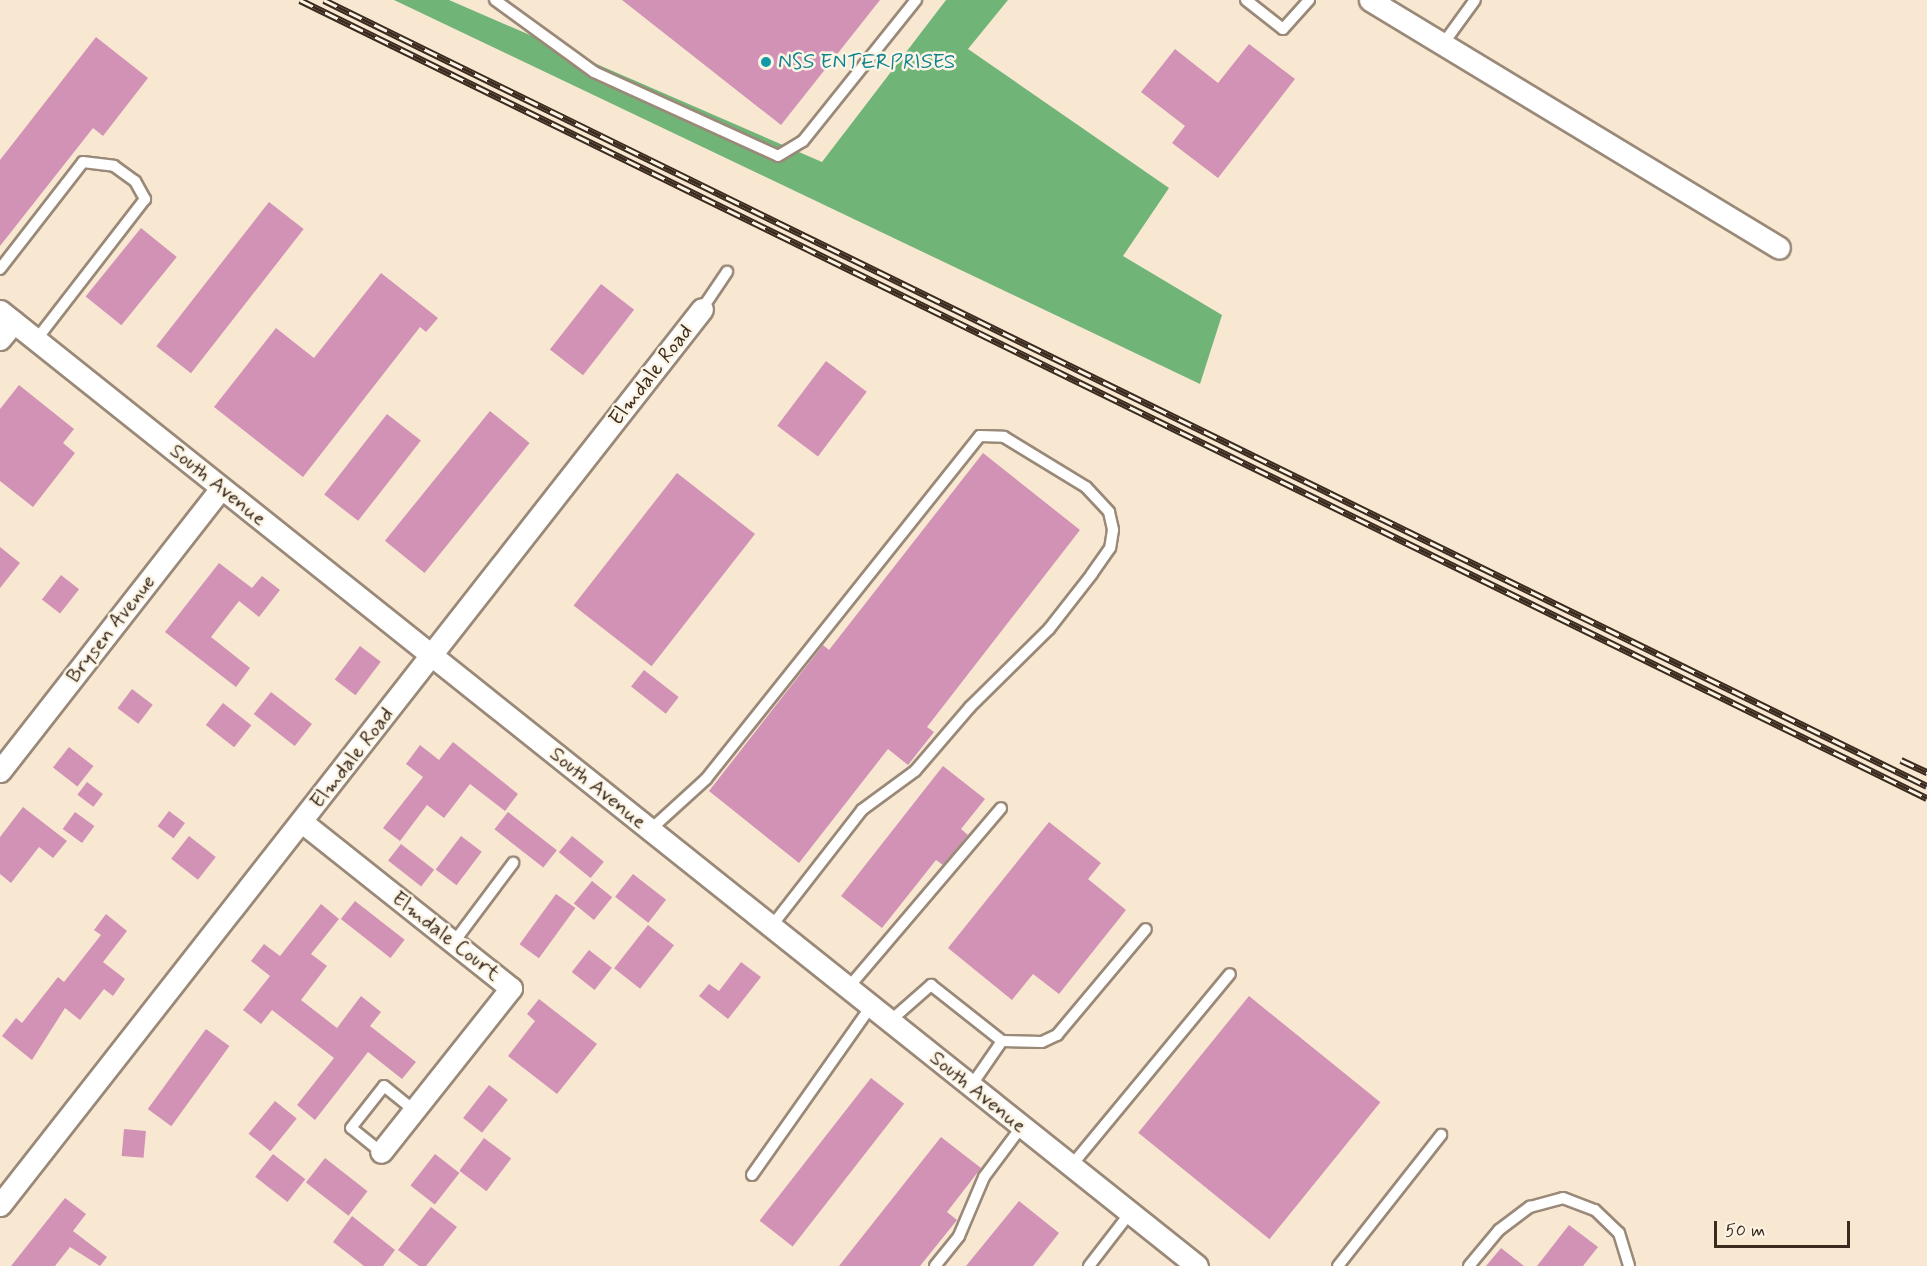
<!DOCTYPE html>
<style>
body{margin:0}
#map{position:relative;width:1927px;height:1266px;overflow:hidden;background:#f8e8d2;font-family:Mynerve,sans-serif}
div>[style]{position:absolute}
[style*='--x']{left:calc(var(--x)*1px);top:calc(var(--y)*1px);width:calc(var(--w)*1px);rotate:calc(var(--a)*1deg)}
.forest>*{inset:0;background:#70b478}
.building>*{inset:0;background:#d192b6;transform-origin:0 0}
.roads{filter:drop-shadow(2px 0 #9a8978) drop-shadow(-2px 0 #9a8978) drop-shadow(0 2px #9a8978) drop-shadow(0 -2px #9a8978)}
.lane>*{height:10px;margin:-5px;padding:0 5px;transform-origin:5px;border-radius:5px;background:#fff}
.street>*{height:21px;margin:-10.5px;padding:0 10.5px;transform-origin:10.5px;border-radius:10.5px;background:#fff}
.rail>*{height:7px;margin-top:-3.5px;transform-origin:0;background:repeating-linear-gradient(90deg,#fcf5e5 0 14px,#3b2a1e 0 28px);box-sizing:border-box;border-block:2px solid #3b2a1e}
.dots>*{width:16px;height:16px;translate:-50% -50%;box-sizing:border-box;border:3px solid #fcf5e5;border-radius:50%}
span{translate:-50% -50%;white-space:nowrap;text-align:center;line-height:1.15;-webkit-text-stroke:5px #fcf5e5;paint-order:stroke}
.culture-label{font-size:21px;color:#0d838f}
.left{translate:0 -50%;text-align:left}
.street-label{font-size:21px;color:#3b2a1e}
.scale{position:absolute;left:1714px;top:1221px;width:136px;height:27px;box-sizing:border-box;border:3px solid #3b2a1e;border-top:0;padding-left:8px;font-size:18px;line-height:21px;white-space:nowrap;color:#3b2a1e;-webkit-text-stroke:4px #fcf5e5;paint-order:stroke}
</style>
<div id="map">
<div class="forest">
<div style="clip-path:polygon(394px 0,449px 0,822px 162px,946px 0,1008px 0,968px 49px,1169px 188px,1123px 256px,1222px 315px,1200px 384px)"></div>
</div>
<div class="building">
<div style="clip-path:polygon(622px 0,880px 0,781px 125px)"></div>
<div style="clip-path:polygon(96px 37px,148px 78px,103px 136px,93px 128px,0 246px,0 160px)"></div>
<div style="clip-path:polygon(1249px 44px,1295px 79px,1218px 178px,1172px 143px,1185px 126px,1141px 92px,1175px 49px,1218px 83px)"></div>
<div style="left:269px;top:202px;width:44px;height:183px;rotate:38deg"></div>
<div style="left:141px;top:228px;width:46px;height:88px;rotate:39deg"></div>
<div style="clip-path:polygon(381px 273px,438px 318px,426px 332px,420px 327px,303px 477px,214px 407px,276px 328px,314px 358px)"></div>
<div style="left:601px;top:284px;width:42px;height:83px;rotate:38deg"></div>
<div style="left:826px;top:361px;width:51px;height:81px;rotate:37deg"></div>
<div style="clip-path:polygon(19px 385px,74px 429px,63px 443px,75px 453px,33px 507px,0 481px,0 409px)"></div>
<div style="left:490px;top:411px;width:51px;height:167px;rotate:39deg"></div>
<div style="left:387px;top:414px;width:43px;height:102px;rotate:38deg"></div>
<div style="clip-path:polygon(983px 453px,1080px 530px,927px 727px,934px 732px,908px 765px,888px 749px,799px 863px,709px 791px,823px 645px,829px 650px)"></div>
<div style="left:677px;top:473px;width:99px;height:168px;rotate:38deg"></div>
<div style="clip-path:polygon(0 547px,20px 563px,0 588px)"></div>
<div style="clip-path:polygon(219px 563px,252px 588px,262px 576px,280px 590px,259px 617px,239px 601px,211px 637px,250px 668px,236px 687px,165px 632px)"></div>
<div style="left:61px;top:575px;width:23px;height:31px;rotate:38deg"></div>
<div style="left:360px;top:646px;width:26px;height:42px;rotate:37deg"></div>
<div style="left:644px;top:670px;width:44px;height:21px;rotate:38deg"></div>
<div style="left:132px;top:689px;width:26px;height:24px;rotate:37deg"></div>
<div style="left:271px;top:692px;width:52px;height:28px;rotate:38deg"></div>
<div style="left:223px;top:703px;width:36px;height:28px;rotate:38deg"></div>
<div style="clip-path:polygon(453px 742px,518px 794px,505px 811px,470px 784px,444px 818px,427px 805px,400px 841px,383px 828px,423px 777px,406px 764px,420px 745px,439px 760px)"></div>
<div style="left:69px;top:747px;width:31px;height:26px;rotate:38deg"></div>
<div style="clip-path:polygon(943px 766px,985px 799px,961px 829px,968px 835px,943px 865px,936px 860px,882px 928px,841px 896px)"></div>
<div style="left:87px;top:782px;width:20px;height:16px;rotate:37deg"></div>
<div style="clip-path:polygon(23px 807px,67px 841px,53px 858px,39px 847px,11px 883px,0 874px,0 837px)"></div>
<div style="left:169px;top:811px;width:20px;height:19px;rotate:37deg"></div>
<div style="left:75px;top:812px;width:24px;height:21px;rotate:36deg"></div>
<div style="left:508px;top:812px;width:62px;height:22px;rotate:38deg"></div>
<div style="clip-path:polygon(1049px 822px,1101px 863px,1088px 879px,1126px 910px,1059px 994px,1033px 974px,1012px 1000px,948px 948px)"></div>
<div style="left:189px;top:836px;width:34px;height:29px;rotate:38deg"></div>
<div style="left:461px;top:836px;width:26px;height:42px;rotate:37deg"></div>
<div style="left:572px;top:836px;width:41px;height:21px;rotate:39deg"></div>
<div style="left:401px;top:844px;width:42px;height:21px;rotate:38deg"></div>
<div style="left:633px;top:874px;width:42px;height:29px;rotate:38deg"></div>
<div style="left:592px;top:881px;width:26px;height:29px;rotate:39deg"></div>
<div style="left:556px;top:894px;width:24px;height:62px;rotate:36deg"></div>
<div style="left:355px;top:901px;width:63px;height:23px;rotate:38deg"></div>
<div style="clip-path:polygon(321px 904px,339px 919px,311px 954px,327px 966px,301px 1000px,337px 1028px,361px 996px,381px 1012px,370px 1026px,416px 1062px,402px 1079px,368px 1052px,315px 1120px,297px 1105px,334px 1058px,272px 1010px,261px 1024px,243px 1010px,270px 976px,251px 961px,264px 944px,280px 956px)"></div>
<div style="clip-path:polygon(106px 914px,127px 931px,103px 962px,125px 979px,113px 996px,104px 989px,80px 1020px,65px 1008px,32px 1060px,2px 1036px,16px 1018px,22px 1023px,58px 977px,64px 982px,101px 935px,94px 930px)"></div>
<div style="left:648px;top:925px;width:33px;height:55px;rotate:38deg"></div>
<div style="left:589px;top:950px;width:29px;height:28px;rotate:38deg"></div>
<div style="clip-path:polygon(741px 962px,761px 977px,728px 1019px,699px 996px,709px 984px,719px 991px)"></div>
<div style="left:1249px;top:996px;width:169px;height:176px;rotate:39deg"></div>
<div style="clip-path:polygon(539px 999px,597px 1044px,557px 1094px,508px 1056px,535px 1021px,527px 1014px)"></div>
<div style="left:206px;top:1029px;width:29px;height:99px;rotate:36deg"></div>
<div style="left:871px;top:1078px;width:42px;height:181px;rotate:38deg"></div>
<div style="left:489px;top:1085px;width:24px;height:42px;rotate:38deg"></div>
<div style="left:275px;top:1101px;width:28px;height:42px;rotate:39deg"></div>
<div style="left:124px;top:1129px;width:22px;height:27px;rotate:5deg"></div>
<div style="clip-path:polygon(941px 1137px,981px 1168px,947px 1212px,957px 1220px,920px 1266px,839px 1266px)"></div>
<div style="left:484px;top:1138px;width:34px;height:41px;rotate:37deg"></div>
<div style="left:273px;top:1154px;width:41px;height:29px;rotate:38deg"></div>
<div style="left:435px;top:1154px;width:31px;height:40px;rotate:38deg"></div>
<div style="left:325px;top:1158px;width:54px;height:31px;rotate:38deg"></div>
<div style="clip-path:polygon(65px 1198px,86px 1214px,73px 1231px,107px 1257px,100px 1266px,70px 1247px,55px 1266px,11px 1266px)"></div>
<div style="clip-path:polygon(1019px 1201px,1059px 1233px,1033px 1266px,966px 1266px)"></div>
<div style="clip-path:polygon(431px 1207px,457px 1227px,426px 1266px,419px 1266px,398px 1250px)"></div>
<div style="clip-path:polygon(352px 1216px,395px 1250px,383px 1266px,364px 1266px,333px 1242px)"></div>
<div style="clip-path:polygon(1569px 1225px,1598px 1247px,1583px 1266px,1537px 1266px)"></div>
<div style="clip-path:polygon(1501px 1248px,1524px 1266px,1486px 1266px)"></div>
</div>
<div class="roads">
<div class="lane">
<div style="--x:495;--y:0;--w:122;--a:36"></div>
<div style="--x:594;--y:72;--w:202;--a:24.5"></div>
<div style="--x:778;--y:156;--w:29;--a:-31"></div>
<div style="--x:803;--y:141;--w:181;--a:-51.3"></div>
<div style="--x:1246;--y:0;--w:47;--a:38.1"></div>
<div style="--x:1283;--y:29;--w:39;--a:-48"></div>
<div style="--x:1443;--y:44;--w:54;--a:-54"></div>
<div style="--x:0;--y:269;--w:135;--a:-52.2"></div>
<div style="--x:83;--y:162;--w:31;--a:7"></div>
<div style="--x:114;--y:166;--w:26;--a:36"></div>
<div style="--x:135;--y:181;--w:21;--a:61"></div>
<div style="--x:145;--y:199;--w:178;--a:127.7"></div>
<div style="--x:702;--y:309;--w:45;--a:-56"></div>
<div style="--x:650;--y:830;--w:76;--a:-42.3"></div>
<div style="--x:706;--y:779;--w:439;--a:-51.4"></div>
<div style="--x:980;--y:436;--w:24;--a:2"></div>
<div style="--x:1004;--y:437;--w:96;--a:31.4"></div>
<div style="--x:1086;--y:487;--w:34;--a:47"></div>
<div style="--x:1109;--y:512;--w:18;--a:77"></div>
<div style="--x:1113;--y:530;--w:18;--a:99"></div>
<div style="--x:1110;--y:548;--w:32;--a:125"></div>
<div style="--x:1092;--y:574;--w:70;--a:128"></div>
<div style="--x:1049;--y:629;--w:111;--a:135.4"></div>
<div style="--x:970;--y:707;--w:84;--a:130.7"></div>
<div style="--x:915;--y:771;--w:66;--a:143.7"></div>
<div style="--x:862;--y:810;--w:148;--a:127.9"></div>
<div style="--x:454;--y:942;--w:99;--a:-53.2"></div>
<div style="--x:848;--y:988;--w:236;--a:-49.6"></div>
<div style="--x:890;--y:1021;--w:55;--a:-41.3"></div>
<div style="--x:931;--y:985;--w:90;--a:38.3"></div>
<div style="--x:1002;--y:1041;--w:55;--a:124.6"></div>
<div style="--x:1002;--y:1041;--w:40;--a:1.4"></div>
<div style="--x:1042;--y:1042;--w:17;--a:-25"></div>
<div style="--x:1057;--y:1035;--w:138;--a:-50"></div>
<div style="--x:381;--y:1152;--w:38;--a:-141"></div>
<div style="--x:351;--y:1128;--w:53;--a:-51.8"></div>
<div style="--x:384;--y:1086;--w:38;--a:39"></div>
<div style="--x:1071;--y:1166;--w:249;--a:-50.4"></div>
<div style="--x:752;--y:1175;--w:207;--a:-54.8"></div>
<div style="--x:935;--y:1266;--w:38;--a:-51"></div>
<div style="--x:959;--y:1236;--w:64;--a:-67"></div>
<div style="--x:984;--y:1177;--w:64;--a:-53.3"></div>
<div style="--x:1089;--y:1266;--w:67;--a:-52.3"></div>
<div style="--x:1338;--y:1266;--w:167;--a:-51.8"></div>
<div style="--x:1469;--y:1266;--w:47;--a:-50.2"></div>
<div style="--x:1499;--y:1230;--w:39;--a:-37"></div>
<div style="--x:1530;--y:1207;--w:34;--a:-15"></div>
<div style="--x:1563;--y:1198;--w:34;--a:21"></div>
<div style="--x:1595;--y:1210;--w:33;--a:44"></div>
<div style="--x:1619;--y:1233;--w:34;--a:73"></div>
</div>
<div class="street">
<div style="--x:1370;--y:0;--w:478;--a:31.2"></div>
<div style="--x:0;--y:311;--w:1531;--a:38.58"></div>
<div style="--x:0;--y:339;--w:22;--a:-51"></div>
<div style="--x:0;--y:771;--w:359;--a:-52"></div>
<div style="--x:302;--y:822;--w:267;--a:38.5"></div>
<div style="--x:511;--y:988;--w:209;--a:128.4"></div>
<div style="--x:0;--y:1205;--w:1138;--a:-51.92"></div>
</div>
</div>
<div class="rail">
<div style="--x:300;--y:0;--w:1812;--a:26.13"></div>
<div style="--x:324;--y:0;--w:1785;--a:26.12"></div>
<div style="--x:1901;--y:760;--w:29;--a:25"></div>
</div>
<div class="dots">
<div style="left:766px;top:62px;background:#0f9aa8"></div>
</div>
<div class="culture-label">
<span class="left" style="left:778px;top:62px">NSS ENTERPRISES</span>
</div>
<div class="street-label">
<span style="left:651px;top:375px;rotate:-52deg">Elmdale Road</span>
<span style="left:218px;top:485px;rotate:39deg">South Avenue</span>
<span style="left:111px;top:629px;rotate:-52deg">Brysen Avenue</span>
<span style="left:352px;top:758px;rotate:-52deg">Elmdale Road</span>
<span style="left:598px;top:788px;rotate:39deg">South Avenue</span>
<span style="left:446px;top:936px;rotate:38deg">Elmdale Court</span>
<span style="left:978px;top:1092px;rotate:39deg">South Avenue</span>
</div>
<div class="scale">50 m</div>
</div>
